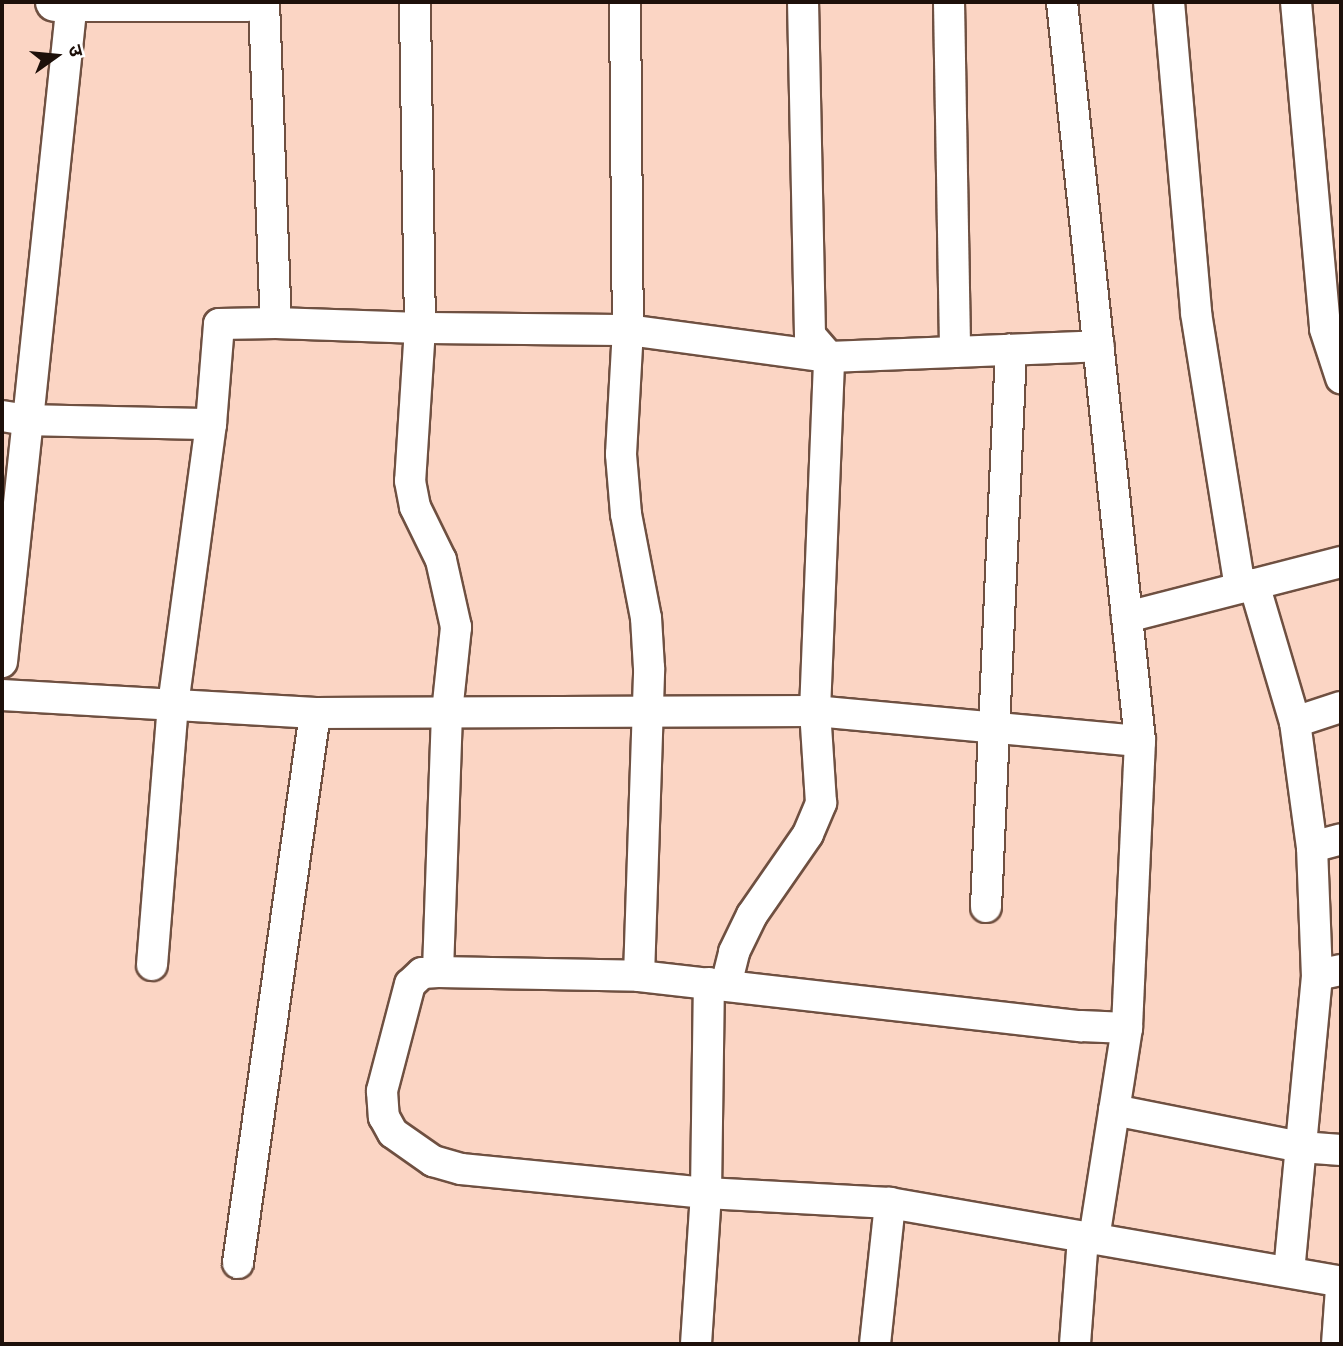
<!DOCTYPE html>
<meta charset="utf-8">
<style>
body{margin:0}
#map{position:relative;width:1343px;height:1346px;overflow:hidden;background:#fbd5c4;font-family:"IBM Plex Sans","Noto Sans Devanagari",sans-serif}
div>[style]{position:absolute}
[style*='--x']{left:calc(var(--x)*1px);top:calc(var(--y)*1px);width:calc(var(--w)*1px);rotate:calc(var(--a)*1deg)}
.roads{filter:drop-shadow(2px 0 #6f5041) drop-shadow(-2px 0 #6f5041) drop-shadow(0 2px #6f5041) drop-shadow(0 -2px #6f5041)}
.street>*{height:30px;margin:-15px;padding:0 15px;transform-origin:15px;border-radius:15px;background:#fff}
.secondary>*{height:38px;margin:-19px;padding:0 19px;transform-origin:19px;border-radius:19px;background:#fff}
span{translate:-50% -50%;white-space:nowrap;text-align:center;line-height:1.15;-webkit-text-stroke:6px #fff;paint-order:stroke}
.frame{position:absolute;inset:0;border:4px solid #1d100a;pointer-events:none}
.north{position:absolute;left:21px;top:21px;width:70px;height:70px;-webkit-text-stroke:5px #fff;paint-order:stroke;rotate:75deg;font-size:19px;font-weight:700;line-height:28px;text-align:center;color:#1d100a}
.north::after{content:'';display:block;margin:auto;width:24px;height:32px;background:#1d100a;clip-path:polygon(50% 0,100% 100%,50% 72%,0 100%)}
</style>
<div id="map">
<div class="roads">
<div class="street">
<div style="--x:264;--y:2;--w:321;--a:87.9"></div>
<div style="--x:276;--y:323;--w:144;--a:2"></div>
<div style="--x:420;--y:328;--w:326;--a:-90.9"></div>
<div style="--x:625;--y:2;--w:328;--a:89.5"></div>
<div style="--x:628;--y:330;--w:208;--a:-179.4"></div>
<div style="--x:420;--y:328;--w:153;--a:93.7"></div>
<div style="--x:410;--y:481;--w:26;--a:79"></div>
<div style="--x:415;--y:507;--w:59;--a:63.9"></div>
<div style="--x:441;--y:560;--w:69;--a:77.4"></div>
<div style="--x:456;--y:627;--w:86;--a:96"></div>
<div style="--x:447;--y:713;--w:259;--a:92"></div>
<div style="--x:438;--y:972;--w:201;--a:1.1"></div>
<div style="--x:639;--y:976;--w:445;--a:6.5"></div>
<div style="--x:1081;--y:1026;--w:46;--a:2.5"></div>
<div style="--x:949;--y:2;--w:350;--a:89"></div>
<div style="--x:1062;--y:2;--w:743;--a:83.97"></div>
<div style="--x:1140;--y:741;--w:287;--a:92.6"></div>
<div style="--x:1127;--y:1028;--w:214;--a:98.9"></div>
<div style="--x:1169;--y:2;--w:312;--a:85"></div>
<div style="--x:1196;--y:313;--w:278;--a:80.9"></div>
<div style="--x:1296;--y:2;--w:328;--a:84.9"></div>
<div style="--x:1325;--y:329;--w:52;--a:71.9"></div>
<div style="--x:2;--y:416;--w:26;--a:9"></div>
<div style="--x:28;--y:420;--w:419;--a:-84"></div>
<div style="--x:1254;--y:584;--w:144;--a:73.5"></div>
<div style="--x:1295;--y:722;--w:126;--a:82.3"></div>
<div style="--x:1312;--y:847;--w:128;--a:87.8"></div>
<div style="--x:1127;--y:617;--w:221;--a:-14.4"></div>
<div style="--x:2;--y:662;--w:243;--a:-83.9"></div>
<div style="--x:28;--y:420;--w:183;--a:1.3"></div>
<div style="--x:211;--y:424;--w:100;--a:-85.4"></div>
<div style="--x:219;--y:324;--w:57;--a:-1"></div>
<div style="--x:2;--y:695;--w:314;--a:3.3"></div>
<div style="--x:315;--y:713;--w:500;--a:-0.23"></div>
<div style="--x:815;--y:711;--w:354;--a:-87.7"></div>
<div style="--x:829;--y:357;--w:29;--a:-131"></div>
<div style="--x:810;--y:335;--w:333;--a:-91.2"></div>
<div style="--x:1295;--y:722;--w:48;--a:-18.1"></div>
<div style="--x:1312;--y:847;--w:30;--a:-15"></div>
<div style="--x:986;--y:907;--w:558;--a:-87.43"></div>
<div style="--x:152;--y:965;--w:261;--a:-85.4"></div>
<div style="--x:173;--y:705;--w:284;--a:-82.3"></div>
<div style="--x:438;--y:972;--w:16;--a:176"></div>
<div style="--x:422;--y:973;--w:16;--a:137"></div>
<div style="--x:410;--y:984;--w:111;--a:104.7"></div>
<div style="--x:382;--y:1091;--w:26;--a:86"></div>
<div style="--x:384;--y:1117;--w:18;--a:61"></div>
<div style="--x:393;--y:1133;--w:49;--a:35"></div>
<div style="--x:433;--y:1161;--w:29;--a:16"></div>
<div style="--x:461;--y:1169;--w:246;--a:5.6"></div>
<div style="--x:706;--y:1193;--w:184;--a:3.1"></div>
<div style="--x:890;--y:1203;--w:458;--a:9.9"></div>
<div style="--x:639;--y:976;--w:308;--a:-88.1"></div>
<div style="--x:649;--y:668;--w:50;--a:-93.4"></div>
<div style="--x:646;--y:618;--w:106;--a:-100.9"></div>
<div style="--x:626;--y:514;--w:60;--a:-94.8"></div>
<div style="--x:621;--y:454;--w:124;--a:-86.8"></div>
<div style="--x:628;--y:330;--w:203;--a:7.7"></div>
<div style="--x:829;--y:357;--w:270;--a:-2.3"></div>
<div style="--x:726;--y:985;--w:34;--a:-76"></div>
<div style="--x:734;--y:952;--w:41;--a:-64.1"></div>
<div style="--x:752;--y:915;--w:98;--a:-55.3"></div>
<div style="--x:808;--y:834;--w:34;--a:-67"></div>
<div style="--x:821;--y:803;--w:92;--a:-93.7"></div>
<div style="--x:815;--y:711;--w:326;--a:5.3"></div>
<div style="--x:1114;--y:1110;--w:191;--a:11.2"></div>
<div style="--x:1301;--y:1147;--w:40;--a:4.3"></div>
<div style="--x:238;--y:1263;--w:555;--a:-82.03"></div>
<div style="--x:1289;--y:1272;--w:298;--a:-84.6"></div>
<div style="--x:1317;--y:975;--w:25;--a:-12"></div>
<div style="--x:696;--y:1344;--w:151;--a:-86.2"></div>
<div style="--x:706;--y:1193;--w:210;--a:-89.2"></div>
<div style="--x:875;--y:1344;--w:142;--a:-83.9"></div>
<div style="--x:1075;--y:1344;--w:107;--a:-85.7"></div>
<div style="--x:1337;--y:1344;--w:56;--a:-85.9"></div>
</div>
<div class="secondary">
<div style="--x:55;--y:2;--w:193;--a:0"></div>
</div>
</div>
<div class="frame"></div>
<div class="north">उ</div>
</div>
